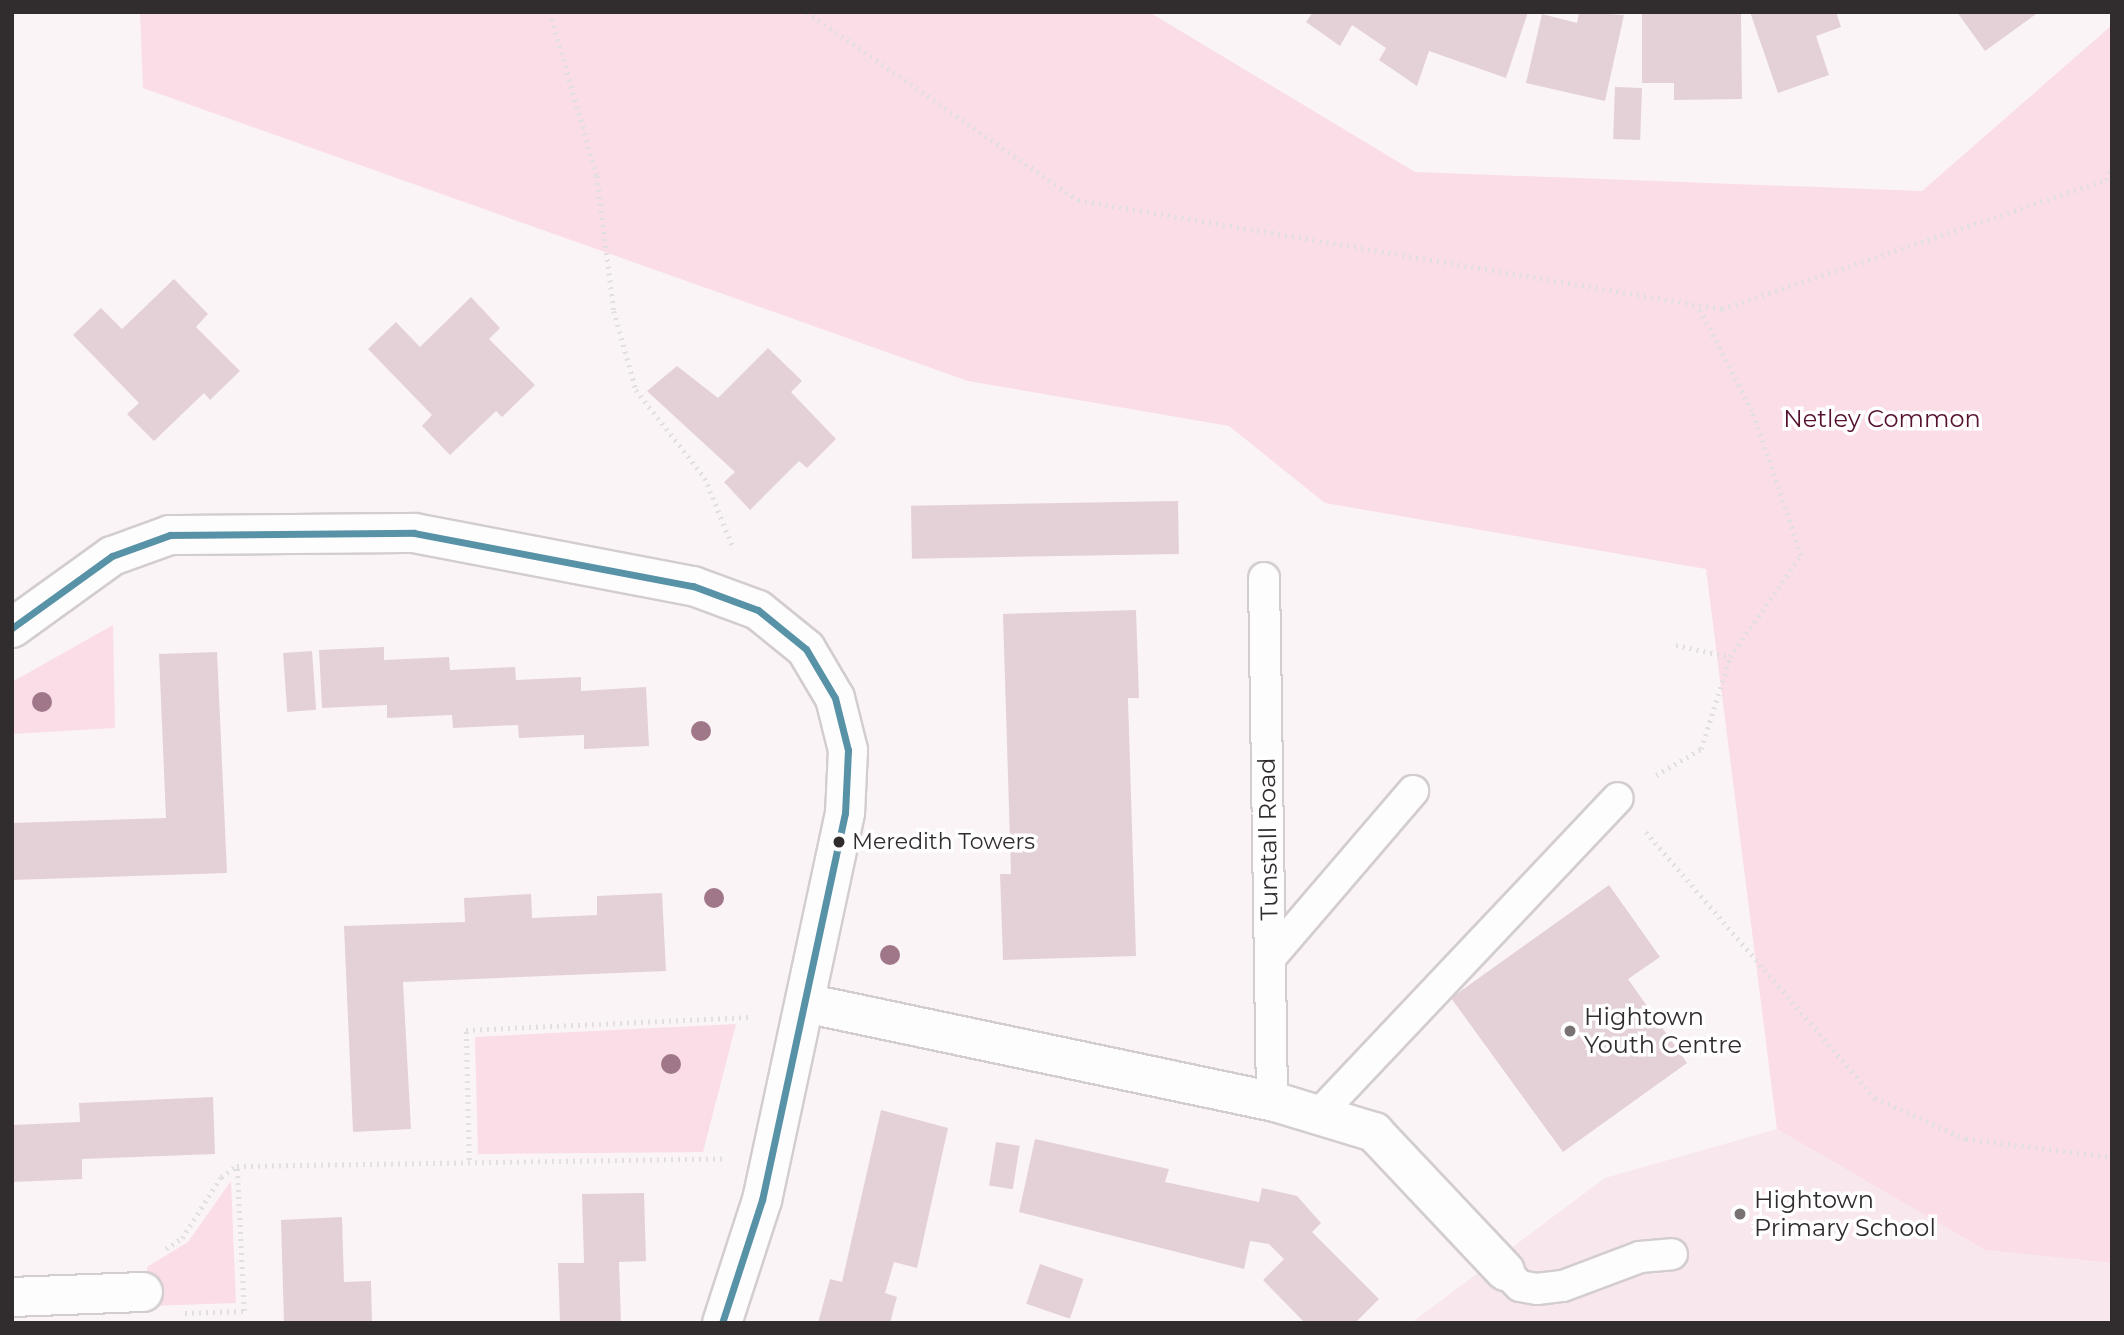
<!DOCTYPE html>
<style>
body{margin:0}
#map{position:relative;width:2124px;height:1335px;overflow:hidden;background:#fbf4f6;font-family:Montserrat,sans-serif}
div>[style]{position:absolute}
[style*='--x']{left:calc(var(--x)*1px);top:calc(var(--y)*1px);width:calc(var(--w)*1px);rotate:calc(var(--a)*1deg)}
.built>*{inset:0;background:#f8e7ec}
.green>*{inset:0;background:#fadde6}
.building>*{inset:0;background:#e4d1d7;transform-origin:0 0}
.path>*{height:4.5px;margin-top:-2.25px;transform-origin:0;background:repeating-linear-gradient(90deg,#e2dfe0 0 2px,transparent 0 7px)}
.roads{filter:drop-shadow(2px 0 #d3cdce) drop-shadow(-2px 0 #d3cdce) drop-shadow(0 2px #d3cdce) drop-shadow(0 -2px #d3cdce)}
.lane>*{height:30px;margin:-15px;padding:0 15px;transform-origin:15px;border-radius:15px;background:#fefdfe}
.street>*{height:38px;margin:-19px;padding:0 19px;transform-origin:19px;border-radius:19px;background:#fefdfe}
.bus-1>*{height:7px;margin:-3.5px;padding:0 3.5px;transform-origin:3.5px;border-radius:3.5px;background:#5892a7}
.trees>*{width:20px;height:20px;margin:-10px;border-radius:50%;background:#a07789}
.dots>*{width:19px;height:19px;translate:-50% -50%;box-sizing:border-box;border:4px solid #fff;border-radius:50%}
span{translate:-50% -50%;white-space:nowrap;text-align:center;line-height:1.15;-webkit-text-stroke:7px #fff;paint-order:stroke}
.bus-label{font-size:22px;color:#312c2d}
.left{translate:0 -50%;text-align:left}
.park-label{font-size:24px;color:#56112f}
.street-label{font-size:24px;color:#312c2d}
.poi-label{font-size:24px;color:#312c2d}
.frame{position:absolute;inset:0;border:14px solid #312c2d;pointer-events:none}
</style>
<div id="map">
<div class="built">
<div style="clip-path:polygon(1777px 1129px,1985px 1250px,2112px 1263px,2112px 1323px,1411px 1323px,1605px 1178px)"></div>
</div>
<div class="green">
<div style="clip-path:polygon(140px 12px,1149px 12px,1415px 172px,1922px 191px,2112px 25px,2112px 1263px,1985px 1250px,1777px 1129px,1706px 569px,1325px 503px,1229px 426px,968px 381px,143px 88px)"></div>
<div style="clip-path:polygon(113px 625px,115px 728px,12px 734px,12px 682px)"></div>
<div style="clip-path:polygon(736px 1024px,703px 1152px,478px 1154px,475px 1037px)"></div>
<div style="clip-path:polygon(231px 1181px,236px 1303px,150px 1306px,147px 1267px,188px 1242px)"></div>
</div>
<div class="building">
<div style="clip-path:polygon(1313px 12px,1528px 12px,1506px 78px,1429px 51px,1417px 86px,1379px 60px,1386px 48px,1352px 25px,1340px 46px,1306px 22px)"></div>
<div style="clip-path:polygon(1579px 12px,1624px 15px,1605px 101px,1526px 83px,1542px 14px,1577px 23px)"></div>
<div style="clip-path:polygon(1642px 12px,1741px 12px,1742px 99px,1674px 100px,1674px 83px,1642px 83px)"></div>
<div style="clip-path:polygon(1750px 12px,1836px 12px,1841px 27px,1816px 36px,1829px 75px,1778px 93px)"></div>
<div style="clip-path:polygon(1957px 12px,2039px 12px,1985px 51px)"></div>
<div style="left:1615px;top:87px;width:27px;height:52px;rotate:2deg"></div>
<div style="clip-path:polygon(174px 279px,208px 314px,196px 327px,240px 371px,210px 400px,204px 393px,154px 441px,127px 414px,139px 403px,73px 335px,101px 308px,122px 329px)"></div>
<div style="clip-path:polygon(471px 297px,500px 328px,489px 339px,535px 385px,502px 417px,496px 411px,450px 455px,422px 426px,432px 415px,368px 349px,396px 322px,420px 347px)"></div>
<div style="clip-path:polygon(768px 348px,802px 381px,791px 392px,836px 439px,807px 468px,799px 461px,750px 510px,724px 482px,735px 472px,647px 391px,677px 366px,718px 398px)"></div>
<div style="left:1178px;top:501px;width:53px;height:267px;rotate:89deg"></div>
<div style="clip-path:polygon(1136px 610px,1139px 698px,1128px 698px,1136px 956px,1003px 960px,1000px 874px,1011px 874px,1003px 614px)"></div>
<div style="clip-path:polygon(384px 647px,384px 660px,449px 657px,450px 670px,515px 667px,516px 680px,581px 677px,581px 691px,646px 687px,649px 746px,584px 749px,584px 735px,519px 738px,518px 725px,453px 728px,452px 715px,387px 718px,387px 705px,322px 708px,319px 650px)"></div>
<div style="left:312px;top:651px;width:59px;height:29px;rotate:86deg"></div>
<div style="clip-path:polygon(217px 652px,227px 873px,12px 880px,12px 823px,166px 818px,159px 654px)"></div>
<div style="clip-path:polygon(1609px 885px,1660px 957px,1628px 979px,1687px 1063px,1563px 1152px,1451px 998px)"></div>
<div style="clip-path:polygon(662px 893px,666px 971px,403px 982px,411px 1129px,353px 1132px,344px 926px,465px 922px,464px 898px,531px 894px,532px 918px,597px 915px,597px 896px)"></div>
<div style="clip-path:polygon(213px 1097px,215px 1154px,82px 1159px,82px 1179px,12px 1182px,12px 1125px,80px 1122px,79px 1103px)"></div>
<div style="clip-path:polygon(881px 1110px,948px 1128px,917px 1268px,894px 1262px,885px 1293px,897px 1297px,890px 1323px,818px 1323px,830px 1279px,842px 1282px)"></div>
<div style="clip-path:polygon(1035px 1139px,1169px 1169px,1165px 1182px,1259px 1202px,1262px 1188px,1297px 1196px,1321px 1223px,1312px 1232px,1379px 1299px,1355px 1323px,1305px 1323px,1263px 1280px,1284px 1259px,1269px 1244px,1250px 1241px,1244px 1269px,1019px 1212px)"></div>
<div style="left:996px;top:1142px;width:24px;height:44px;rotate:9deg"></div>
<div style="clip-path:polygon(644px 1193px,646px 1261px,619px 1262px,621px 1323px,560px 1323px,558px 1263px,584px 1263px,582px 1194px)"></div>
<div style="clip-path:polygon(342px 1217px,344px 1282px,371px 1281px,372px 1323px,284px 1323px,281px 1220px)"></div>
<div style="left:1040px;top:1264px;width:46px;height:42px;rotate:19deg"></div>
</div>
<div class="path">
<div style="--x:550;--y:12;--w:171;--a:74"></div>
<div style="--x:597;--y:176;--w:136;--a:82.8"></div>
<div style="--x:614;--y:311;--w:82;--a:74.4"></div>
<div style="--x:636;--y:390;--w:112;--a:51.9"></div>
<div style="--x:705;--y:478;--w:74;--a:67.9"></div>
<div style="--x:807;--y:12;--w:330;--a:34.8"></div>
<div style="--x:1078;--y:200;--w:653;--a:9.61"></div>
<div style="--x:1722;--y:309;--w:405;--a:-18.6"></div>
<div style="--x:2106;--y:180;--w:13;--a:-61"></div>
<div style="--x:1676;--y:645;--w:55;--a:12.5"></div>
<div style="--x:1656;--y:775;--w:52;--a:-30"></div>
<div style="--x:1701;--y:749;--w:96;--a:-72.5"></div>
<div style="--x:1730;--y:657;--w:124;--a:-55.2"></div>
<div style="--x:1801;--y:555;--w:152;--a:-108.8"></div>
<div style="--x:1752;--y:411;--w:119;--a:-117.4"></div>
<div style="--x:1646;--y:832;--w:351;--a:49.3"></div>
<div style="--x:1875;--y:1098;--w:100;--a:24.3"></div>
<div style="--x:1966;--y:1139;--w:147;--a:7"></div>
<div style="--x:469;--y:1160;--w:130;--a:-91.3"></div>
<div style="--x:466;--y:1030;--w:285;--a:-2.6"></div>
<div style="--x:166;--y:1249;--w:19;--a:-35"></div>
<div style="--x:182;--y:1238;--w:72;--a:-57.4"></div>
<div style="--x:221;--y:1177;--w:19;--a:-35"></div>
<div style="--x:237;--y:1166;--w:485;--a:-0.9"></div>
<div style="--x:185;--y:1313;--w:59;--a:-1.9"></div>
<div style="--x:244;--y:1311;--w:145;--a:-92.8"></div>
</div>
<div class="roads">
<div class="lane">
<div style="--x:1264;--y:578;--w:523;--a:89.12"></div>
<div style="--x:1270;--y:958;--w:220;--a:-49.4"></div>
<div style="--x:1318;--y:1115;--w:436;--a:-46.6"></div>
<div style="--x:1505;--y:1271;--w:21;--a:45"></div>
<div style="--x:1520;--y:1286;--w:17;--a:10"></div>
<div style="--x:1537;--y:1289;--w:26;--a:-7"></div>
<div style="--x:1563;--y:1286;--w:82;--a:-20.6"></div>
<div style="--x:1640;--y:1257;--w:32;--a:-5"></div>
</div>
<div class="street">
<div style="--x:12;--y:628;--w:123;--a:-35.8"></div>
<div style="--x:112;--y:556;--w:62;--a:-19.9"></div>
<div style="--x:170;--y:535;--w:244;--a:-0.5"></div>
<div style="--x:414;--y:533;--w:284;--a:10.8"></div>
<div style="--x:693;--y:586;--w:69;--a:20.3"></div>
<div style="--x:758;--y:610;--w:62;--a:39.1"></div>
<div style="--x:806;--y:649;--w:57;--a:59.4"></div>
<div style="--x:835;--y:698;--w:54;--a:76"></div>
<div style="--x:848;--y:750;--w:63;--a:92.7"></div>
<div style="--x:845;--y:813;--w:396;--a:102.1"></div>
<div style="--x:762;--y:1200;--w:129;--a:108"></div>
<div style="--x:805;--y:1003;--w:477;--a:11.9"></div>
<div style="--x:1272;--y:1101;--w:107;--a:16.9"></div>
<div style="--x:1374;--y:1132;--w:191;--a:46.7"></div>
<div style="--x:12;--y:1297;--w:131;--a:-2.2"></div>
</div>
</div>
<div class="bus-1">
<div style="--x:12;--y:628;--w:123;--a:-35.8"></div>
<div style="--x:112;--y:556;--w:62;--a:-19.9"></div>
<div style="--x:170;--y:535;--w:244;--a:-0.5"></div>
<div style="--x:414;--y:533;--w:284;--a:10.8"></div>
<div style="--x:693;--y:586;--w:69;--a:20.3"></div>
<div style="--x:758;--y:610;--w:62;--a:39.1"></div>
<div style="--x:806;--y:649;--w:57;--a:59.4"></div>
<div style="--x:835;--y:698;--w:54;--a:76"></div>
<div style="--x:848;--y:750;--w:63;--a:92.7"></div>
<div style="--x:845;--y:813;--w:396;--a:102.1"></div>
<div style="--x:762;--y:1200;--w:129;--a:108"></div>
</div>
<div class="trees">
<div style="left:42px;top:702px"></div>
<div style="left:701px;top:731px"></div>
<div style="left:714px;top:898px"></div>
<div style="left:890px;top:955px"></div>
<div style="left:671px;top:1064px"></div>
</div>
<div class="dots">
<div style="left:839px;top:842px;background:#312c2d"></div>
<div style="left:1570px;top:1031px;background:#787273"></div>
<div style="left:1740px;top:1214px;background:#787273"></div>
</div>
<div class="bus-label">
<span class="left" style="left:852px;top:842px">Meredith Towers</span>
</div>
<div class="park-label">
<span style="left:1882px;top:419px">Netley Common</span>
</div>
<div class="street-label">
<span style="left:1268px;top:839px;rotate:-91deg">Tunstall Road</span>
</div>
<div class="poi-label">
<span class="left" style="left:1584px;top:1031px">Hightown<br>Youth Centre</span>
<span class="left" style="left:1754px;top:1214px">Hightown<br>Primary School</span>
</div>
<div class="frame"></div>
</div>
